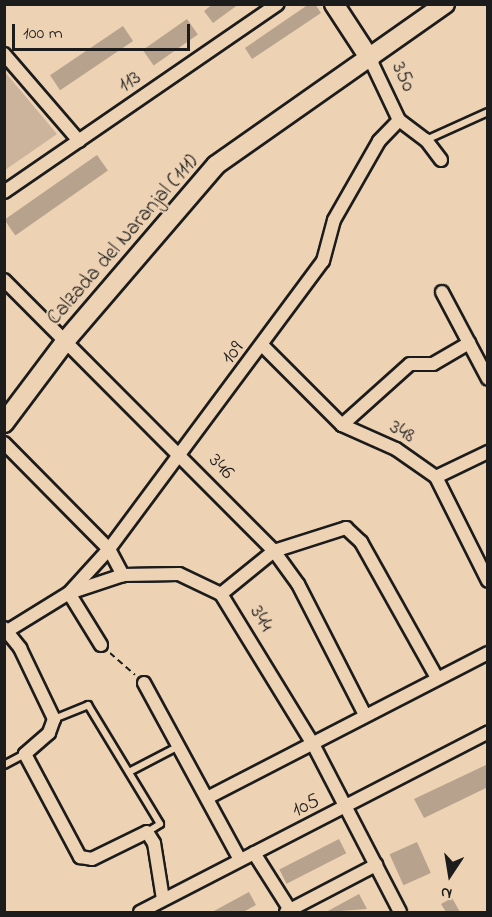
<!DOCTYPE html>
<style>
body{margin:0}
#map{position:relative;width:492px;height:917px;overflow:hidden;background:#edd2b4;font-family:"Indie Flower",sans-serif}
div>[style]{position:absolute}
[style*='--x']{left:calc(var(--x)*1px);top:calc(var(--y)*1px);width:calc(var(--w)*1px);rotate:calc(var(--a)*1deg)}
.green>*{inset:0;background:#cbb49b}
.building>*{inset:0;background:#b6a28d;transform-origin:0 0}
.path>*{height:2px;margin-top:-1px;transform-origin:0;background:repeating-linear-gradient(90deg,#1c1c1c 0 6px,transparent 0 10.5px)}
.roads{filter:drop-shadow(2px 0 #1c1c1c) drop-shadow(-2px 0 #1c1c1c) drop-shadow(0 2px #1c1c1c) drop-shadow(0 -2px #1c1c1c)}
.lane>*{height:6px;margin:-3px;padding:0 3px;transform-origin:3px;border-radius:3px;background:#edd2b4}
.street>*{height:12px;margin:-6px;padding:0 6px;transform-origin:6px;border-radius:6px;background:#edd2b4}
.secondary>*{height:18px;margin:-9px;padding:0 9px;transform-origin:9px;border-radius:9px;background:#edd2b4}
span{translate:-50% -50%;white-space:nowrap;text-align:center;line-height:1.15;-webkit-text-stroke:4.5px #edd2b4;paint-order:stroke}
.street-label{font-size:21px;color:#1c1c1c}
.frame{position:absolute;inset:0;border:6px solid #1c1c1c;pointer-events:none}
.north{position:absolute;left:420px;top:845px;width:60px;height:60px;-webkit-text-stroke:4px #edd2b4;paint-order:stroke;rotate:192deg;font-size:16px;font-weight:700;line-height:24px;text-align:center;color:#1c1c1c}
.north::after{content:'';display:block;margin:auto;width:21px;height:27px;background:#1c1c1c;clip-path:polygon(50% 0,100% 100%,50% 72%,0 100%)}
.scale{position:absolute;left:12px;top:24px;width:178px;height:27px;box-sizing:border-box;border:3px solid #1c1c1c;border-top:0;padding-left:8px;font-size:18px;line-height:21px;white-space:nowrap;color:#1c1c1c;-webkit-text-stroke:4px #edd2b4;paint-order:stroke}
</style>
<div id="map">
<div class="green">
<div style="clip-path:polygon(4px 71px,57px 134px,5px 170px,4px 170px)"></div>
</div>
<div class="building">
<div style="clip-path:polygon(213px 4px,239px 4px,213px 23px,204px 11px)"></div>
<div style="clip-path:polygon(309px 4px,315px 4px,321px 13px,252px 59px,245px 48px)"></div>
<div style="left:187px;top:19px;width:19px;height:54px;rotate:55deg"></div>
<div style="left:123px;top:26px;width:18px;height:88px;rotate:56deg"></div>
<div style="left:97px;top:155px;width:19px;height:113px;rotate:55deg"></div>
<div style="clip-path:polygon(488px 764px,488px 787px,424px 818px,414px 799px)"></div>
<div style="left:339px;top:839px;width:16px;height:67px;rotate:63deg"></div>
<div style="left:417px;top:842px;width:34px;height:30px;rotate:66deg"></div>
<div style="clip-path:polygon(249px 892px,256px 905px,243px 912px,212px 912px)"></div>
<div style="clip-path:polygon(359px 894px,367px 909px,326px 912px)"></div>
<div style="clip-path:polygon(452px 898px,460px 912px,446px 912px,441px 904px)"></div>
</div>
<div class="path">
<div style="--x:110;--y:653;--w:33;--a:41"></div>
</div>
<div class="roads">
<div class="lane">
<div style="--x:426;--y:140;--w:68;--a:-24.3"></div>
<div style="--x:54;--y:719;--w:37;--a:-22"></div>
<div style="--x:88;--y:705;--w:139;--a:58.8"></div>
<div style="--x:160;--y:824;--w:15;--a:148"></div>
<div style="--x:4;--y:765;--w:24;--a:-28"></div>
<div style="--x:129;--y:772;--w:56;--a:-27.5"></div>
</div>
<div class="street">
<div style="--x:4;--y:54;--w:115;--a:49.2"></div>
<div style="--x:370;--y:59;--w:68;--a:64.6"></div>
<div style="--x:399;--y:120;--w:34;--a:37"></div>
<div style="--x:426;--y:140;--w:25;--a:53"></div>
<div style="--x:4;--y:192;--w:332;--a:-34.5"></div>
<div style="--x:4;--y:280;--w:383;--a:45.1"></div>
<div style="--x:274;--y:551;--w:41;--a:54"></div>
<div style="--x:298;--y:584;--w:147;--a:62.9"></div>
<div style="--x:442;--y:292;--w:98;--a:62.1"></div>
<div style="--x:263;--y:346;--w:112;--a:45"></div>
<div style="--x:342;--y:425;--w:59;--a:24"></div>
<div style="--x:396;--y:449;--w:49;--a:35"></div>
<div style="--x:436;--y:477;--w:116;--a:63.4"></div>
<div style="--x:342;--y:425;--w:91;--a:-41.9"></div>
<div style="--x:410;--y:364;--w:23;--a:0"></div>
<div style="--x:433;--y:364;--w:42;--a:-30.3"></div>
<div style="--x:4;--y:443;--w:149;--a:45.3"></div>
<div style="--x:109;--y:549;--w:30;--a:62"></div>
<div style="--x:123;--y:575;--w:56;--a:-1"></div>
<div style="--x:179;--y:574;--w:47;--a:25.5"></div>
<div style="--x:221;--y:594;--w:176;--a:58.5"></div>
<div style="--x:313;--y:744;--w:189;--a:62.6"></div>
<div style="--x:436;--y:477;--w:58;--a:-25.7"></div>
<div style="--x:221;--y:594;--w:68;--a:-39.1"></div>
<div style="--x:274;--y:551;--w:76;--a:-17.7"></div>
<div style="--x:346;--y:528;--w:21;--a:43"></div>
<div style="--x:361;--y:542;--w:156;--a:60.8"></div>
<div style="--x:4;--y:628;--w:26;--a:51"></div>
<div style="--x:20;--y:648;--w:79;--a:64.4"></div>
<div style="--x:54;--y:719;--w:15;--a:110"></div>
<div style="--x:49;--y:733;--w:32;--a:139"></div>
<div style="--x:25;--y:754;--w:117;--a:61.9"></div>
<div style="--x:80;--y:857;--w:12;--a:9"></div>
<div style="--x:92;--y:859;--w:61;--a:-26.1"></div>
<div style="--x:147;--y:832;--w:13;--a:58"></div>
<div style="--x:154;--y:843;--w:57;--a:80.9"></div>
<div style="--x:4;--y:633;--w:76;--a:-31.6"></div>
<div style="--x:69;--y:593;--w:57;--a:-18.4"></div>
<div style="--x:101;--y:645;--w:61;--a:-121.6"></div>
<div style="--x:69;--y:593;--w:59;--a:-47.7"></div>
<div style="--x:109;--y:549;--w:359;--a:-53.4"></div>
<div style="--x:323;--y:261;--w:42;--a:-75"></div>
<div style="--x:334;--y:220;--w:91;--a:-60.3"></div>
<div style="--x:379;--y:141;--w:29;--a:-46"></div>
<div style="--x:144;--y:683;--w:201;--a:61.5"></div>
<div style="--x:207;--y:798;--w:316;--a:-27.3"></div>
<div style="--x:254;--y:853;--w:67;--a:57.7"></div>
<div style="--x:140;--y:912;--w:392;--a:-27.3"></div>
<div style="--x:286;--y:912;--w:102;--a:-27.6"></div>
</div>
<div class="secondary">
<div style="--x:334;--y:4;--w:66;--a:56.8"></div>
<div style="--x:4;--y:423;--w:105;--a:-53.1"></div>
<div style="--x:67;--y:339;--w:229;--a:-49.4"></div>
<div style="--x:216;--y:165;--w:280;--a:-35.1"></div>
</div>
</div>
<div class="street-label">
<span style="left:403px;top:77px;rotate:65deg">350</span>
<span style="left:130px;top:82px;rotate:-34deg">113</span>
<span style="left:123px;top:240px;rotate:-49deg">Calzada del Naranjal (111)</span>
<span style="left:233px;top:353px;rotate:-52deg">109</span>
<span style="left:402px;top:432px;rotate:29deg">348</span>
<span style="left:221px;top:467px;rotate:46deg">346</span>
<span style="left:261px;top:619px;rotate:59deg">344</span>
<span style="left:306px;top:806px;rotate:-26deg">105</span>
</div>
<div class="frame"></div>
<div class="north">N</div>
<div class="scale">100 m</div>
</div>
